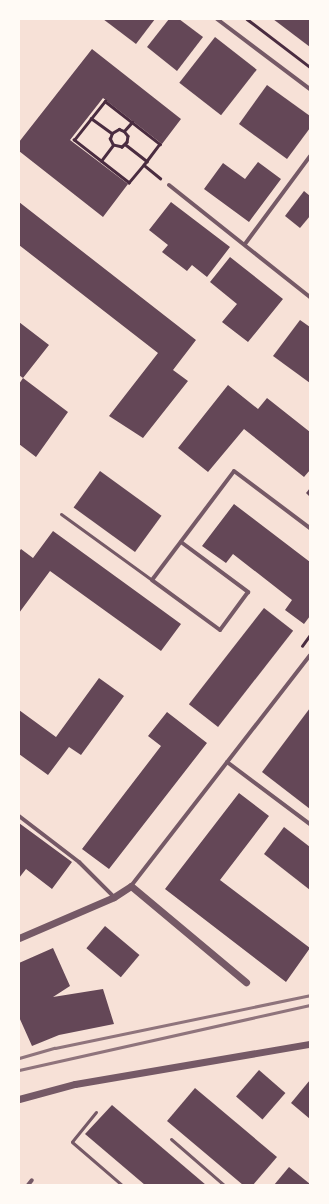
<!DOCTYPE html>
<style>
body{margin:0}
#map{position:relative;width:329px;height:1204px;overflow:hidden;background:#f7e1d7;font-family:Arial,sans-serif}
div>[style]{position:absolute}
[style*='--x']{left:calc(var(--x)*1px);top:calc(var(--y)*1px);width:calc(var(--w)*1px);rotate:calc(var(--a)*1deg)}
.building>*{inset:0;background:#644757;transform-origin:0 0}
.path>*{height:2.5px;margin:-1.25px;padding:0 1.25px;transform-origin:1.25px;border-radius:1.25px;background:#4a2c40}
.service>*{height:3px;margin:-1.5px;padding:0 1.5px;transform-origin:1.5px;border-radius:1.5px;background:#755966}
.minor>*{height:4px;margin:-2px;padding:0 2px;transform-origin:2px;border-radius:2px;background:#755966}
.tertiary>*{height:7px;margin:-3.5px;padding:0 3.5px;transform-origin:3.5px;border-radius:3.5px;background:#755966}
.rail>*{height:3px;margin:-1.5px;padding:0 1.5px;transform-origin:1.5px;border-radius:1.5px;background:#8f747c}
span{translate:-50% -50%;white-space:nowrap;text-align:center;line-height:1.15;-webkit-text-stroke:4px #fffaf5;paint-order:stroke}
.frame{position:absolute;inset:0;border:20px solid #fffaf5;pointer-events:none}
</style>
<div id="map">
<div class="building">
<div style="clip-path:polygon(103px 19px,155px 19px,136px 44px)"></div>
<div style="clip-path:polygon(169px 19px,179px 19px,203px 37px,177px 71px,147px 47px)"></div>
<div style="clip-path:polygon(273px 19px,310px 19px,310px 47px)"></div>
<div style="left:215px;top:37px;width:53px;height:58px;rotate:38deg"></div>
<div style="clip-path:polygon(92px 49px,181px 119px,162px 144px,103px 98px,70px 140px,128px 184px,103px 217px,19px 151px,19px 142px)"></div>
<div style="clip-path:polygon(267px 85px,310px 116px,310px 128px,287px 159px,239px 124px)"></div>
<div style="clip-path:polygon(258px 162px,281px 179px,249px 222px,204px 189px,223px 163px,245px 179px)"></div>
<div style="clip-path:polygon(304px 191px,310px 196px,310px 216px,300px 228px,285px 216px)"></div>
<div style="clip-path:polygon(19px 202px,196px 340px,173px 370px,188px 381px,143px 438px,109px 416px,158px 353px,19px 245px)"></div>
<div style="clip-path:polygon(171px 202px,230px 247px,207px 277px,192px 265px,187px 271px,162px 252px,168px 245px,149px 230px)"></div>
<div style="clip-path:polygon(230px 257px,283px 299px,248px 342px,222px 322px,237px 304px,210px 282px)"></div>
<div style="clip-path:polygon(300px 320px,310px 327px,310px 383px,273px 356px)"></div>
<div style="clip-path:polygon(19px 322px,49px 345px,23px 378px,68px 412px,36px 457px,19px 444px,19px 384px,23px 378px,19px 375px)"></div>
<div style="clip-path:polygon(228px 385px,258px 409px,267px 398px,310px 432px,310px 470px,304px 477px,244px 429px,208px 472px,178px 448px)"></div>
<div style="left:100px;top:471px;width:76px;height:45px;rotate:36deg"></div>
<div style="clip-path:polygon(310px 488px,310px 497px,306px 493px)"></div>
<div style="clip-path:polygon(234px 504px,310px 562px,310px 616px,304px 624px,285px 610px,292px 600px,233px 554px,226px 563px,202px 546px)"></div>
<div style="clip-path:polygon(53px 531px,181px 624px,161px 651px,50px 571px,19px 613px,19px 552px,21px 549px,33px 558px)"></div>
<div style="left:264px;top:608px;width:37px;height:122px;rotate:38deg"></div>
<div style="clip-path:polygon(99px 678px,124px 696px,81px 755px,69px 747px,48px 775px,19px 754px,19px 710px,56px 737px)"></div>
<div style="clip-path:polygon(310px 708px,310px 809px,262px 772px)"></div>
<div style="clip-path:polygon(167px 712px,207px 743px,109px 869px,82px 849px,161px 746px,148px 736px)"></div>
<div style="clip-path:polygon(239px 793px,269px 816px,220px 880px,310px 948px,286px 982px,165px 889px)"></div>
<div style="clip-path:polygon(19px 823px,72px 862px,52px 889px,26px 869px,19px 878px)"></div>
<div style="clip-path:polygon(284px 827px,310px 847px,310px 890px,264px 854px)"></div>
<div style="left:105px;top:926px;width:45px;height:29px;rotate:40deg"></div>
<div style="clip-path:polygon(53px 948px,70px 986px,53px 997px,103px 989px,114px 1024px,59px 1035px,32px 1046px,19px 1017px,19px 963px)"></div>
<div style="left:259px;top:1070px;width:35px;height:35px;rotate:41deg"></div>
<div style="clip-path:polygon(310px 1080px,310px 1119px,291px 1103px)"></div>
<div style="clip-path:polygon(195px 1088px,277px 1157px,253px 1185px,243px 1185px,167px 1121px)"></div>
<div style="clip-path:polygon(112px 1105px,206px 1185px,145px 1185px,85px 1134px)"></div>
<div style="clip-path:polygon(289px 1167px,310px 1184px,310px 1185px,274px 1185px)"></div>
</div>
<div class="path">
<div style="--x:247;--y:19;--w:79;--a:37.3"></div>
<div style="--x:91;--y:118;--w:26;--a:36"></div>
<div style="--x:124;--y:131;--w:12;--a:-48"></div>
<div style="--x:125;--y:144;--w:28;--a:38"></div>
<div style="--x:101;--y:161;--w:20;--a:-53"></div>
<div style="--x:113;--y:145;--w:7;--a:-117"></div>
<div style="--x:110;--y:139;--w:6;--a:-72"></div>
<div style="--x:112;--y:133;--w:8;--a:-30"></div>
<div style="--x:119;--y:129;--w:5;--a:22"></div>
<div style="--x:124;--y:131;--w:6;--a:51"></div>
<div style="--x:128;--y:136;--w:6;--a:99"></div>
<div style="--x:127;--y:142;--w:7;--a:135"></div>
<div style="--x:122;--y:147;--w:9;--a:-167"></div>
<div style="--x:144;--y:165;--w:23;--a:130"></div>
<div style="--x:129;--y:183;--w:70;--a:-142"></div>
<div style="--x:74;--y:140;--w:50;--a:-51.5"></div>
<div style="--x:105;--y:101;--w:70;--a:38"></div>
<div style="--x:160;--y:144;--w:26;--a:127"></div>
<div style="--x:144;--y:165;--w:21;--a:39"></div>
<div style="--x:302;--y:646;--w:14;--a:-54"></div>
</div>
<div class="service">
<div style="--x:61;--y:514;--w:112;--a:36"></div>
<div style="--x:96;--y:1112;--w:38;--a:129"></div>
<div style="--x:72;--y:1142;--w:66;--a:40.7"></div>
<div style="--x:171;--y:1139;--w:70;--a:41"></div>
</div>
<div class="minor">
<div style="--x:217;--y:19;--w:116;--a:37"></div>
<div style="--x:169;--y:185;--w:180;--a:38.5"></div>
<div style="--x:245;--y:244;--w:109;--a:-53.5"></div>
<div style="--x:181;--y:542;--w:84;--a:36.7"></div>
<div style="--x:248;--y:592;--w:47;--a:126.4"></div>
<div style="--x:220;--y:630;--w:84;--a:-143.7"></div>
<div style="--x:152;--y:580;--w:136;--a:-53"></div>
<div style="--x:234;--y:471;--w:95;--a:36.9"></div>
<div style="--x:227;--y:762;--w:104;--a:36.8"></div>
<div style="--x:19;--y:816;--w:76;--a:37.5"></div>
<div style="--x:79;--y:862;--w:49;--a:45"></div>
<div style="--x:131;--y:886;--w:292;--a:-52.2"></div>
<div style="--x:28;--y:1185;--w:6;--a:-51"></div>
</div>
<div class="tertiary">
<div style="--x:19;--y:938;--w:103;--a:-23.3"></div>
<div style="--x:114;--y:897;--w:20;--a:-33"></div>
<div style="--x:131;--y:886;--w:150;--a:39.9"></div>
<div style="--x:19;--y:1099;--w:58;--a:-15"></div>
<div style="--x:75;--y:1084;--w:238;--a:-9.7"></div>
</div>
<div class="rail">
<div style="--x:19;--y:1058;--w:37;--a:-16"></div>
<div style="--x:55;--y:1048;--w:260;--a:-11.7"></div>
<div style="--x:19;--y:1070;--w:298;--a:-12.6"></div>
</div>
<div class="frame"></div>
</div>
